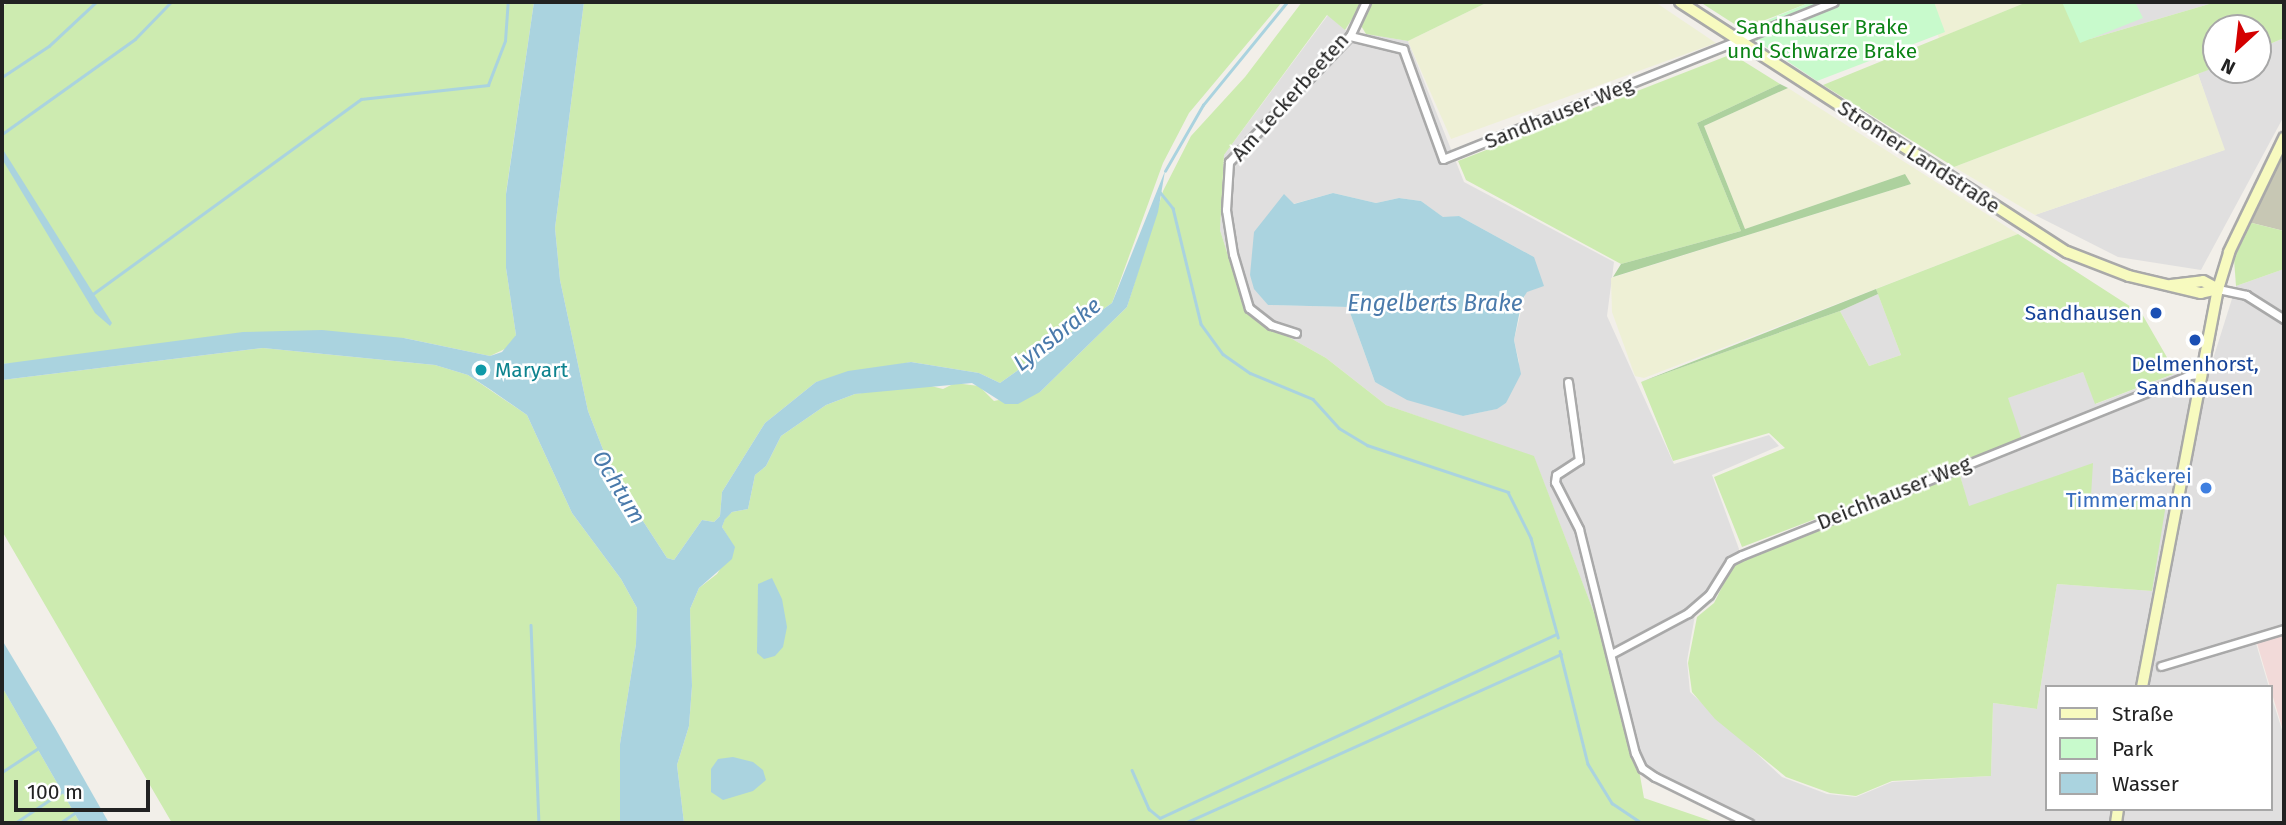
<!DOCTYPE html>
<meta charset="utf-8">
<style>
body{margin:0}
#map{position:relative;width:2286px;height:825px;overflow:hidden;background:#f2efe9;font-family:"Fira Sans",sans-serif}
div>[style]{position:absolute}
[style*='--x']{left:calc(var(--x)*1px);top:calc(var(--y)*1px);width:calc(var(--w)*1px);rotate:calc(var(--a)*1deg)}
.residential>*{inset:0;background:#e0dfdf}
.commercial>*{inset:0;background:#f2dad9}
.construction>*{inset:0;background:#c7c7b4}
.farmland>*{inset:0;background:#eef0d5}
.grass>*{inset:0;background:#cdebb0}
.forest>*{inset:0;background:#add19e}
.park>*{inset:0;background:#c8facc}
.water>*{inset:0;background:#aad3df}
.stream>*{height:2.5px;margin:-1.25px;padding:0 1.25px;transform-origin:1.25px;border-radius:1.25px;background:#aad3df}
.roads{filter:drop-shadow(2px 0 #a9a9a9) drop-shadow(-2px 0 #a9a9a9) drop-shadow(0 2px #a9a9a9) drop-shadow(0 -2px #a9a9a9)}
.minor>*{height:7px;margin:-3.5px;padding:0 3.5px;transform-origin:3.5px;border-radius:3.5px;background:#fff}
.secondary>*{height:10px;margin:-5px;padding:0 5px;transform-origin:5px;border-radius:5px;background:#f7fabf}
.dots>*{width:19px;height:19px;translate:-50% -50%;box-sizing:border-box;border:4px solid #fff;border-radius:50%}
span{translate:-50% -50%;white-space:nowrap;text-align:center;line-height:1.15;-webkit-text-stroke:5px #fff;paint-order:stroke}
.park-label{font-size:21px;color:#0c8416}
.street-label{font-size:21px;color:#222}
.transit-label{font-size:21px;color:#164399}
.right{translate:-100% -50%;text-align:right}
.culture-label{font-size:21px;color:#0d838f}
.left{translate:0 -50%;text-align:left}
.shop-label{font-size:21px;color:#366cbe}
.water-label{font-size:23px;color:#4a7aab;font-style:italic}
.frame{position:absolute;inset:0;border:4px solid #222;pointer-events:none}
.legend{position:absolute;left:2045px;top:685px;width:228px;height:126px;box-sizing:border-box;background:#fff;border:2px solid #a7a7a7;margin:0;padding:9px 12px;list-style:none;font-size:21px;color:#222}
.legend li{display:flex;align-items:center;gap:14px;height:35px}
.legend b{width:35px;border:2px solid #a7a7a7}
.north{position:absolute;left:2202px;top:14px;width:70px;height:70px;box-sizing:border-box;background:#fff;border:2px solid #a7a7a7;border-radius:50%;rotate:207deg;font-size:19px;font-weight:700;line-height:28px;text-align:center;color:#222}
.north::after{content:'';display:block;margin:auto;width:24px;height:32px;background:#d40000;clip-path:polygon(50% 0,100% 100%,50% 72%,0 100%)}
.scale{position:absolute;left:14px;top:780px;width:136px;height:32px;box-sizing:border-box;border:4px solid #222;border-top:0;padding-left:9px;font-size:21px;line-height:24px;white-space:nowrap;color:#222;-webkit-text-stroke:5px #fff;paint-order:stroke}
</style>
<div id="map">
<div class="residential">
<div style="clip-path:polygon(2142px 2px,2216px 2px,2090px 39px,2082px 22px)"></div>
<div style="clip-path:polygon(evenodd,1328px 15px,1345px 30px,1408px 41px,1464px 182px,1614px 262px,1607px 316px,1674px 464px,1769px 435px,1779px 446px,1712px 475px,1739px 549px,1714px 601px,1695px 615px,1687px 661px,1690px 692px,1782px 777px,1827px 794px,1856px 797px,1892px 782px,1991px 776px,1993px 703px,2037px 709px,2057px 584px,2152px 591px,1968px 506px,1958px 467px,2007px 398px,2083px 372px,2096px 404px,2213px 359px,2236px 286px,2284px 269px,2284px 628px,2255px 640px,2269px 687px,2046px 687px,2046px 809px,2270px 809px,2270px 692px,2284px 736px,2284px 823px,1767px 823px,1747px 821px,1640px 771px,1622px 723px,1611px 657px,1534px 457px,1386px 405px,1326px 358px,1246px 313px,1220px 230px,1224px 155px,1328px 15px,1333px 193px,1376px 203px,1399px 198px,1421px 201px,1444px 218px,1459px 216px,1534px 257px,1514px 340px,1519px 362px,1506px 403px,1496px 409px,1463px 416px,1375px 382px,1348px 307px,1268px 305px,1250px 275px,1284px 195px,1293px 204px,1333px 193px)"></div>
<div style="clip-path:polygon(2284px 38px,2284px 116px,2201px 270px,2118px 257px,2035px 215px,2224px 150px,2198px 74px,2216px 66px,2258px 70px,2258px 49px)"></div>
<div style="clip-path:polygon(1878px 294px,1901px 355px,1869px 366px,1840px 311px)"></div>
</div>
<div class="commercial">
<div style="clip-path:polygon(2284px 631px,2284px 734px,2256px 640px)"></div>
</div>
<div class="construction">
<div style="clip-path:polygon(2284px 155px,2284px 231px,2248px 222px)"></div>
</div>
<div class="farmland">
<div style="clip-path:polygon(1488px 2px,1655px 2px,1716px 43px,1451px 139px,1408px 41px)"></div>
<div style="clip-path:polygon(1924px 2px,2027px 2px,1939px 38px)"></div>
<div style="clip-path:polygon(2198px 74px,2225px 150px,2035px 215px,1954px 167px)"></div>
<div style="clip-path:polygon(1788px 88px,2018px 234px,1644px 378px,1635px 376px,1612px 312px,1611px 278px,1911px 184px,1905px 174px,1745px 229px,1704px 126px)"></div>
</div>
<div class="grass">
<div style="clip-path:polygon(9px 2px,534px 2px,506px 193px,506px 268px,516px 335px,511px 346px,490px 356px,404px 338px,2px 364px,2px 7px)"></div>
<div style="clip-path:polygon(584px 2px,1282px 2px,1189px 113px,1163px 163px,1112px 303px,1000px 383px,979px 373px,911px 362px,816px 382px,765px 423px,722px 492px,720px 516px,714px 522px,702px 520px,674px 560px,667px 558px,617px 481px,602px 447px,588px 411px,560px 280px,555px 228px)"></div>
<div style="clip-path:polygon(1302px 2px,1363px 2px,1345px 30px,1327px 15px,1224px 155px,1220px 230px,1246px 313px,1326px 358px,1386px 405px,1534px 456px,1611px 657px,1622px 723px,1639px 770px,1644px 798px,1717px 823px,684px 823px,677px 765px,689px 726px,692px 686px,690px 609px,699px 588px,717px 574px,734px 547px,722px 527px,725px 518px,732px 512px,748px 509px,755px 475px,766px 466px,781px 436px,826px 405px,855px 394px,923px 384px,943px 389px,955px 383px,979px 386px,994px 401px,1040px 392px,1127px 307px,1163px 191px,1191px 136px,1245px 77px)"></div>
<div style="clip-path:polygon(1370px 2px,1488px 2px,1408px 41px,1366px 34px,1360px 24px)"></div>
<div style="clip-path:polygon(1700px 2px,1811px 2px,1742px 29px)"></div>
<div style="clip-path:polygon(2027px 2px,2072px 2px,2090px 39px,2216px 2px,2284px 2px,2284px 38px,2258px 49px,2258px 28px,2216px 28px,2216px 67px,1954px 167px,1823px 85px)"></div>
<div style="clip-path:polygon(1732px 54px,1780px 84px,1697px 123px,1741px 231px,1621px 264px,1466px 180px,1458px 161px)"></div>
<div style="clip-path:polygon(2248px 222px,2284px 231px,2284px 269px,2236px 286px,2234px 259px)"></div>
<div style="clip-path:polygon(2018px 234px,2142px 314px,2176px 373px,2095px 404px,2083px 372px,2008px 398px,2022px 440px,1742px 547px,1714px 477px,1785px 448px,1769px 433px,1673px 461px,1641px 382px,1840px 311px,1869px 366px,1901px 355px,1876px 289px)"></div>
<div style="clip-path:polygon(263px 348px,435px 365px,468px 375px,527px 415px,572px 513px,621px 579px,637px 608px,636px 644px,620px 744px,620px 823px,172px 823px,2px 531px,2px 380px)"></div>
<div style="clip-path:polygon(2093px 463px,2091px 496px,2166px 504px,2152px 591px,2057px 584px,2037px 709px,1993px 703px,1991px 776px,1892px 781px,1856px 796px,1830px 793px,1786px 777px,1715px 719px,1692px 692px,1688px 663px,1697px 617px,1714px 603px,1733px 565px,1959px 472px,1969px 506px)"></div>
<div style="clip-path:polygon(2px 687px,5px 692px,80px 823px,2px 823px)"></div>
</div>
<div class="forest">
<div style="clip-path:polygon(1780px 84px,1788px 88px,1704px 126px,1745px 229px,1905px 174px,1911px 184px,1613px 277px,1621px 264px,1741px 231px,1697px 123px)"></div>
<div style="clip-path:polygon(1876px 289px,1878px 294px,1840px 311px,1641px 382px)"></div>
</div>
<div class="park">
<div style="clip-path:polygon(1811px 2px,1934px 2px,1945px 32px,1817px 81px,1742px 31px)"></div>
<div style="clip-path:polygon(2062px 2px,2135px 2px,2143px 18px,2080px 43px)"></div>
</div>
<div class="water">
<div style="clip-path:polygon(534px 2px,584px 2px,555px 228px,560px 280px,588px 411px,602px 447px,617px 481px,667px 558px,674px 560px,702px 520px,714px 522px,720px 516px,722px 492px,765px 423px,816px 382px,848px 371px,911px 362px,979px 373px,1000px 383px,1112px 303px,1165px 171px,1158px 212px,1127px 307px,1040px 392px,1018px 404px,1005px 404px,972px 383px,855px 394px,826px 405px,781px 436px,766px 466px,755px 475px,748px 509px,732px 512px,725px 519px,722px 527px,735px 547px,732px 559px,699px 588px,690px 609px,692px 686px,689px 726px,677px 765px,684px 823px,620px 823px,620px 744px,636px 644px,637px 608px,621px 579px,572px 513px,527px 415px,491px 390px,468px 375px,435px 365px,263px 348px,2px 380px,2px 364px,243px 332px,322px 330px,404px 338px,490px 356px,502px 352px,516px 335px,506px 268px,506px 194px)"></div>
<div style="clip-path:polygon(2px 148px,112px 323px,110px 326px,95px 313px,2px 159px)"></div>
<div style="clip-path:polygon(1333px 193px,1376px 203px,1399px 198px,1421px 201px,1443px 217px,1459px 216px,1534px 257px,1544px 286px,1527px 292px,1522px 300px,1514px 340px,1521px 374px,1506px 403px,1497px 409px,1463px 416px,1407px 400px,1375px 382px,1348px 307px,1268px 305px,1254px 289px,1250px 275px,1254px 232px,1284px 194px,1294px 204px)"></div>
<div style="clip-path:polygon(772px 578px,782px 599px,787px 627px,783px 647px,775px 656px,764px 659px,757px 653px,758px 584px)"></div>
<div style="clip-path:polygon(2px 640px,55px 728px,109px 823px,80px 823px,2px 687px)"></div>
<div style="clip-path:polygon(733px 757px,753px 762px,763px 770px,766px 780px,753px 791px,723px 800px,711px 792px,711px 769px,718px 759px)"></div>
</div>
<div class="stream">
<div style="--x:2;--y:77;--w:56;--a:-33.4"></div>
<div style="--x:49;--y:46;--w:64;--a:-43.1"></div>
<div style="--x:2;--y:134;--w:163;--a:-35.5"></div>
<div style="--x:135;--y:39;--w:52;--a:-45.8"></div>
<div style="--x:1165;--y:171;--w:76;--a:-60.1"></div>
<div style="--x:1203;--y:105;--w:133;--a:-50.8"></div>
<div style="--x:1160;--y:192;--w:21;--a:51"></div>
<div style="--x:1173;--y:208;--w:119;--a:76.4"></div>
<div style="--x:1201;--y:324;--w:37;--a:54"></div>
<div style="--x:1223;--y:354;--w:33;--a:35"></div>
<div style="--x:1250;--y:373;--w:68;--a:22.4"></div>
<div style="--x:1313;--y:399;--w:39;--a:48"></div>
<div style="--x:1339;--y:428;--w:33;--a:31"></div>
<div style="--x:1367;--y:445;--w:149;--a:18.4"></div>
<div style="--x:1508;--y:492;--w:51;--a:63.4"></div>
<div style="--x:1531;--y:538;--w:103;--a:74.7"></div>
<div style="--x:90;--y:296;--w:335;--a:-36"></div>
<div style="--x:361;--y:99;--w:128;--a:-6.3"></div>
<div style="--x:488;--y:85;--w:47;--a:-68.9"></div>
<div style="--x:505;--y:41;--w:39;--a:-86"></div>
<div style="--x:531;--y:625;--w:198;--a:87.7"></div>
<div style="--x:1560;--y:651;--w:116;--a:76.1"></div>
<div style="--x:1588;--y:764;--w:46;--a:58.4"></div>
<div style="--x:1612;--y:803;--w:36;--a:34"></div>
<div style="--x:1132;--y:770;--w:43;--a:66.4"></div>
<div style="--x:1149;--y:809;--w:14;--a:39"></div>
<div style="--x:1160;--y:818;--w:437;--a:-24.9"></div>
<div style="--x:2;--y:772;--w:45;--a:-33.3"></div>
<div style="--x:15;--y:823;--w:58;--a:-33.7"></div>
<div style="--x:60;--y:823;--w:18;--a:-34"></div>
<div style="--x:1185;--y:823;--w:412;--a:-24.2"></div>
</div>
<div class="roads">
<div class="minor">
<div style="--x:1350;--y:36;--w:55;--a:13.8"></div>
<div style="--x:1403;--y:49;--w:117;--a:70"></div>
<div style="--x:1443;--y:159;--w:421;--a:-21.9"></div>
<div style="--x:2218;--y:289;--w:29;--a:12"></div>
<div style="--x:2246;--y:295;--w:45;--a:32.3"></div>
<div style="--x:1296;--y:333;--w:26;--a:-162"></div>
<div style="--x:1271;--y:325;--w:28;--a:-142"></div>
<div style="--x:1249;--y:308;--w:56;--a:-106.5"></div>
<div style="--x:1233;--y:254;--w:45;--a:-99"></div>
<div style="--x:1226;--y:210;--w:48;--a:-86.4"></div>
<div style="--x:1229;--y:162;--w:175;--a:-46.2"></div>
<div style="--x:1350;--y:36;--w:38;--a:-65"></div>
<div style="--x:1568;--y:382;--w:79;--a:82"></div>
<div style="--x:1579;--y:460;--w:27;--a:147"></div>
<div style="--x:1556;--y:475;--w:7;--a:98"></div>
<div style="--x:1555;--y:482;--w:53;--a:62.9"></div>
<div style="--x:1579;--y:529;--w:231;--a:76"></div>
<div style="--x:1635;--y:753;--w:17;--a:65"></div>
<div style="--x:1642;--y:768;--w:16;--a:35"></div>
<div style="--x:1655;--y:777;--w:105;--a:26.1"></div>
<div style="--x:1613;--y:653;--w:85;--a:-28.1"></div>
<div style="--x:1688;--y:613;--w:28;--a:-41"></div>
<div style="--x:1709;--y:595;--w:40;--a:-58"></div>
<div style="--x:1730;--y:561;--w:13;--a:-27"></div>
<div style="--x:1742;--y:555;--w:482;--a:-21.9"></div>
<div style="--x:2189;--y:375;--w:12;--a:-5"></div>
<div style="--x:2161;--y:666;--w:128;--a:-16.7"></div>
</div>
<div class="secondary">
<div style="--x:1680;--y:2;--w:461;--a:32.9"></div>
<div style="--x:2067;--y:252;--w:66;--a:21.2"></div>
<div style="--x:2129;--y:276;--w:74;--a:13.3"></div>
<div style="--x:2201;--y:293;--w:17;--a:-13"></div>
<div style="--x:2171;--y:285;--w:32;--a:-7"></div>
<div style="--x:2203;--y:281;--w:17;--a:28"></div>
<div style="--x:2142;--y:687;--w:405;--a:-79.2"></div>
<div style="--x:2218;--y:289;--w:39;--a:-73"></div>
<div style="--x:2229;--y:252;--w:127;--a:-64.2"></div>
<div style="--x:2116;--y:823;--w:14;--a:-82"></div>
</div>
</div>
<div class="dots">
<div style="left:2156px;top:313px;background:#1a4fb4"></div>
<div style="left:2195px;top:340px;background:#1a4fb4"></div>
<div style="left:481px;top:370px;background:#0f9aa8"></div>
<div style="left:2206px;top:488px;background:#3f7fe0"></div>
</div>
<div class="park-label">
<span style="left:1822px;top:39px">Sandhauser Brake<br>und Schwarze Brake</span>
</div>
<div class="street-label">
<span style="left:1290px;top:97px;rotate:-48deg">Am Leckerbeeten</span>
<span style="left:1559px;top:113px;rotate:-22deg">Sandhauser Weg</span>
<span style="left:1919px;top:157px;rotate:33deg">Stromer Landstraße</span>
<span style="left:1894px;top:493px;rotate:-22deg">Deichhauser Weg</span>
</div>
<div class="transit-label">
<span class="right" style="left:2142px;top:313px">Sandhausen</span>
<span style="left:2195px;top:376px">Delmenhorst,<br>Sandhausen</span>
</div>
<div class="culture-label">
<span class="left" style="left:495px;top:370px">Maryart</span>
</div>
<div class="shop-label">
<span class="right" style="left:2192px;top:488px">Bäckerei<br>Timmermann</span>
</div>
<div class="water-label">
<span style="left:1435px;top:303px">Engelberts Brake</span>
<span style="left:1057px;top:334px;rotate:-38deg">Lynsbrake</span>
<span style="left:619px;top:487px;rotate:59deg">Ochtum</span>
</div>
<div class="frame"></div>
<ul class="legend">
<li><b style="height:9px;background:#f7fabf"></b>Straße</li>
<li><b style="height:19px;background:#c8facc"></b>Park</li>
<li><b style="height:19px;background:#aad3df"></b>Wasser</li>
</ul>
<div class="north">N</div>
<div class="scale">100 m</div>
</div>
